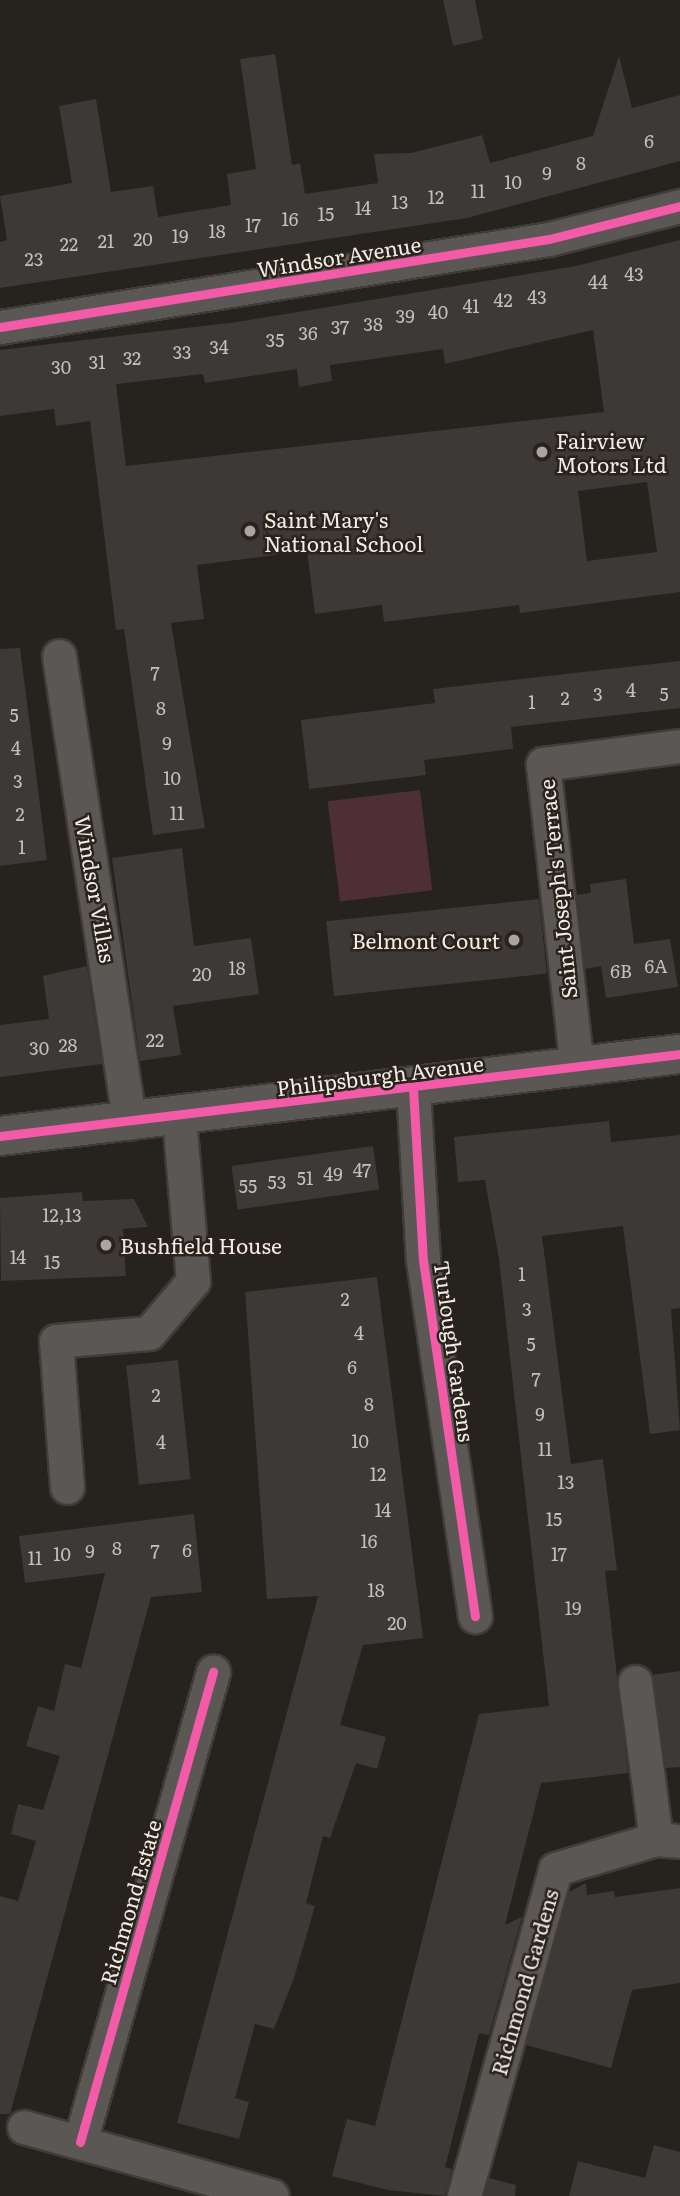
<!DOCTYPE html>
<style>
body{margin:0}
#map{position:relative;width:680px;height:2196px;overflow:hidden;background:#26221e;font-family:Literata,serif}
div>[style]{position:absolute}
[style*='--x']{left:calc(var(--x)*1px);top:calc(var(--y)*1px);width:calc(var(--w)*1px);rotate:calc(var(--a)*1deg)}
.green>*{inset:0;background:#4e2f37;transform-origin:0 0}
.building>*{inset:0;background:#3d3936;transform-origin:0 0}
.roads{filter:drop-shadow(2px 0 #403c38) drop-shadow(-2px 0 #403c38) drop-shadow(0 2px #403c38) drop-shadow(0 -2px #403c38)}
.minor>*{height:33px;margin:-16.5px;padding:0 16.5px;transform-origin:16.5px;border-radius:16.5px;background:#5a5754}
.tertiary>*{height:38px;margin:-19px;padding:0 19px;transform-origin:19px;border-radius:19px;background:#5a5754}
.cycleway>*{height:9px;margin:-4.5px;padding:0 4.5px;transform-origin:4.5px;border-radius:4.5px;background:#f35aa7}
.dots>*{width:19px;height:19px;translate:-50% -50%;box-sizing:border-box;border:4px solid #2a221b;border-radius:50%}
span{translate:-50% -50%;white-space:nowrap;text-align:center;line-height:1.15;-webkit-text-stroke:5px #2a221b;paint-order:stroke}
.number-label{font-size:18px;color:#c4bfbb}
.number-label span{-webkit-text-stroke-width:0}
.street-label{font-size:21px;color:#f1ece7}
.poi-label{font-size:21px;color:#f1ece7}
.left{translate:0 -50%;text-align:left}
.right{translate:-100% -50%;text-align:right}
</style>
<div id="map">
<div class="green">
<div style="left:420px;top:790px;width:101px;height:93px;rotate:83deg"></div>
</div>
<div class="building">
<div style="clip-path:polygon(443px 0,475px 0,483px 39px,453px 46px)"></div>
<div style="clip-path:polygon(275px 54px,292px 165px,300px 163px,305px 194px,378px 183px,374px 154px,411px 153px,482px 135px,490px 163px,593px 136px,619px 56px,632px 108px,680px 95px,680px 161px,467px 218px,0 288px,0 242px,7px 240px,0 196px,72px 183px,59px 106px,96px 99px,111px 192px,153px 186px,158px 217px,231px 205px,227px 174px,256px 169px,240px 59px)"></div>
<div style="clip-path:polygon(evenodd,680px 240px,680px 592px,520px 613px,519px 605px,384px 622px,382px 605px,315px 614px,307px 551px,197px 565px,204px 619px,171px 623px,205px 828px,153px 835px,124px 629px,116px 630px,90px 421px,56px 426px,54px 409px,0 416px,0 350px,237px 322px,576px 266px,680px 240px,593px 330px,604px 412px,126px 466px,116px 384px,203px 374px,205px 383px,297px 369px,299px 387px,332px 381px,330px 365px,443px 349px,445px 364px,593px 330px,680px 240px,647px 482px,657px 552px,587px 561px,578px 491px,647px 482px)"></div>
<div style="clip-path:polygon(20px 648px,47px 860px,0 866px,0 649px)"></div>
<div style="clip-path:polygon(680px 661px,680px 708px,511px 727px,513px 749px,424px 760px,426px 775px,309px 789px,301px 720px,435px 703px,433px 689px)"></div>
<div style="clip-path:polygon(182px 848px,194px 946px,251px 938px,259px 994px,173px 1006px,181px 1055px,140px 1061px,112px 858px)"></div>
<div style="clip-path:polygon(626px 879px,634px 944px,670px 939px,678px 987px,606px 998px,601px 966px,585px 969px,577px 895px,591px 893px,590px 884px)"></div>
<div style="left:539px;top:899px;width:75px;height:214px;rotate:84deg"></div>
<div style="clip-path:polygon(87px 966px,102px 1064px,0 1077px,0 1025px,49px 1019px,43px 976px)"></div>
<div style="clip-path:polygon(609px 1121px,611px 1142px,680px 1135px,680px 1308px,671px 1309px,680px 1430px,650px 1434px,623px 1226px,542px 1236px,571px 1464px,603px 1459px,617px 1570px,605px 1571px,628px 1773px,541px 1783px,505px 1925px,522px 1917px,489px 2035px,479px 2033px,445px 2167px,452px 2169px,445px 2196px,388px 2190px,332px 2176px,347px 2119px,375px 2126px,479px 1714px,549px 1706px,499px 1259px,485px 1180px,458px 1182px,454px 1137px)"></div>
<div style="left:373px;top:1146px;width:44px;height:143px;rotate:82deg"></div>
<div style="clip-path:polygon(82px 1192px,83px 1201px,134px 1199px,148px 1227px,123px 1229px,126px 1276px,1px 1281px,0 1198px)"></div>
<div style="clip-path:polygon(377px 1277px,423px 1638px,363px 1645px,340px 1725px,386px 1737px,377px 1769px,356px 1763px,330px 1838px,323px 1836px,306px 1903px,315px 1906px,294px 1978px,274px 2029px,255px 2024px,235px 2098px,249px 2102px,239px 2139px,177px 2123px,318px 1596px,267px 1599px,245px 1292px)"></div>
<div style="left:178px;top:1360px;width:120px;height:52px;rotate:84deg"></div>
<div style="clip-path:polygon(194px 1514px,202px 1592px,151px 1597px,10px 2114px,0 2114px,0 1896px,18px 1901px,36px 1841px,11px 1834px,18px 1804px,43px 1810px,60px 1756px,26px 1746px,38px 1706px,54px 1711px,65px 1664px,81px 1668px,105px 1573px,25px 1583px,19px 1536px)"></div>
<div style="clip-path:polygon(680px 1671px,680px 1767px,666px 1768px,652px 1675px)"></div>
<div style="clip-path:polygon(586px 1883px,587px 1895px,614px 1891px,615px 1897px,680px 1888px,680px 1983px,632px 1990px,611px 2068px,526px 2045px,569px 1892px)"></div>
<div style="clip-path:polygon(654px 2145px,680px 2152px,680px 2196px,569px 2196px,578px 2161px,645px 2178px)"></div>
<div style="clip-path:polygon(489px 2178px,516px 2185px,515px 2196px,484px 2196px)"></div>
</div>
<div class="roads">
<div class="minor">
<div style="--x:0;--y:327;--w:556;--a:-9.11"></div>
<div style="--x:549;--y:239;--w:135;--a:-14.1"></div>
<div style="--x:59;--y:656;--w:472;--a:81.4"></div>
<div style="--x:577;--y:1068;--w:306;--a:-96.4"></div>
<div style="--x:543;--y:764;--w:138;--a:-7.5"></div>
<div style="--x:413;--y:1088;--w:172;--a:86.7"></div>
<div style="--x:423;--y:1260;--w:360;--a:81.7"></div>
<div style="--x:67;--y:1487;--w:146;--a:-94.3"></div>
<div style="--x:56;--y:1341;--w:93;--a:-4.9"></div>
<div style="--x:149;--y:1333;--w:68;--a:-49.8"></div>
<div style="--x:193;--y:1281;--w:165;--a:-94.9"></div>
<div style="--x:635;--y:1682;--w:158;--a:82.4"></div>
<div style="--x:24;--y:2127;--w:257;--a:15.5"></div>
<div style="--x:80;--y:2142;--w:489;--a:-74.2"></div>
<div style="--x:464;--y:2196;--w:339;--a:-74.4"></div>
<div style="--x:555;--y:1869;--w:105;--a:-16.5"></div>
<div style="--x:656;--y:1839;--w:24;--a:5"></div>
</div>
<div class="tertiary">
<div style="--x:0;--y:1136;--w:685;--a:-6.88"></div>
</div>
</div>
<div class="cycleway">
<div style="--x:0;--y:327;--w:556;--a:-9.11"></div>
<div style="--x:549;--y:239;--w:135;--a:-14.1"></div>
<div style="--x:413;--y:1088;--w:172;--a:86.7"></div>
<div style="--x:423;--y:1260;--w:360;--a:81.7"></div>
<div style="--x:0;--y:1136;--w:685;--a:-6.88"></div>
<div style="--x:80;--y:2142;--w:489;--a:-74.2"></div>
</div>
<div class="dots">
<div style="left:542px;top:452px;background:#aaa5a1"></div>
<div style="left:250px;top:531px;background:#aaa5a1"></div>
<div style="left:514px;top:940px;background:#aaa5a1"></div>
<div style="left:106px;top:1245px;background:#aaa5a1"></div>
</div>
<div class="number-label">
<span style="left:649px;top:141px">6</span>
<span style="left:581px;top:163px">8</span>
<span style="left:547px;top:173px">9</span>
<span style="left:513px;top:182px">10</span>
<span style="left:478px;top:191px">11</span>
<span style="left:436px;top:197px">12</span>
<span style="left:400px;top:202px">13</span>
<span style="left:363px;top:208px">14</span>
<span style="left:326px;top:214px">15</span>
<span style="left:290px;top:219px">16</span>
<span style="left:253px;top:225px">17</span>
<span style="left:217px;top:231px">18</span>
<span style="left:180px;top:236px">19</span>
<span style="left:143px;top:239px">20</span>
<span style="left:106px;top:241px">21</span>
<span style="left:69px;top:244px">22</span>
<span style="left:34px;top:259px">23</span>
<span style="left:634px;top:274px">43</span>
<span style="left:598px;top:282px">44</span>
<span style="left:537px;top:297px">43</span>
<span style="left:503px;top:300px">42</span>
<span style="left:471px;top:306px">41</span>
<span style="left:438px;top:312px">40</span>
<span style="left:405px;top:316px">39</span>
<span style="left:373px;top:324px">38</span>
<span style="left:340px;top:327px">37</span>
<span style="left:308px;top:333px">36</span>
<span style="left:275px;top:340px">35</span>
<span style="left:219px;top:347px">34</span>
<span style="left:182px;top:352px">33</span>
<span style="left:132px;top:358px">32</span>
<span style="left:97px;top:362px">31</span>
<span style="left:61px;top:367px">30</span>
<span style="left:155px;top:673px">7</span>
<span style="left:631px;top:690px">4</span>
<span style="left:598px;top:694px">3</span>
<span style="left:664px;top:694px">5</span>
<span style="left:565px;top:698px">2</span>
<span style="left:532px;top:702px">1</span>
<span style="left:161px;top:708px">8</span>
<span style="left:14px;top:715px">5</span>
<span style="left:167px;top:743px">9</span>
<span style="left:16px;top:748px">4</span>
<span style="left:172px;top:778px">10</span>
<span style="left:18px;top:781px">3</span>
<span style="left:177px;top:813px">11</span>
<span style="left:20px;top:814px">2</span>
<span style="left:22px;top:847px">1</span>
<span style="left:656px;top:966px">6A</span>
<span style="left:237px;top:968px">18</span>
<span style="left:621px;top:971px">6B</span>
<span style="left:202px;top:974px">20</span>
<span style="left:155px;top:1040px">22</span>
<span style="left:68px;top:1045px">28</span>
<span style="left:39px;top:1048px">30</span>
<span style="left:362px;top:1170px">47</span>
<span style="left:333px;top:1174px">49</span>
<span style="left:305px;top:1178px">51</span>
<span style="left:277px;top:1182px">53</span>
<span style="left:248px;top:1186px">55</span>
<span style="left:62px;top:1215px">12,13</span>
<span style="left:18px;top:1257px">14</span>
<span style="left:52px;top:1262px">15</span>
<span style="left:522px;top:1274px">1</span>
<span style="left:345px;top:1299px">2</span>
<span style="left:527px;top:1309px">3</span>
<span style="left:359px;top:1333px">4</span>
<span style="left:531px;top:1344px">5</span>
<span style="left:352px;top:1367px">6</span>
<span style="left:536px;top:1379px">7</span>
<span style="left:156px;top:1395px">2</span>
<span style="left:369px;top:1404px">8</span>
<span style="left:540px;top:1414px">9</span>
<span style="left:360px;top:1441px">10</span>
<span style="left:161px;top:1442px">4</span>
<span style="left:545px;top:1449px">11</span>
<span style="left:378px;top:1474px">12</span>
<span style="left:566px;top:1482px">13</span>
<span style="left:383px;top:1510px">14</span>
<span style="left:554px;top:1519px">15</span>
<span style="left:369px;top:1541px">16</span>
<span style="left:117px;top:1548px">8</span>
<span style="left:187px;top:1550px">6</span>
<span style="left:90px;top:1551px">9</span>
<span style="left:155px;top:1551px">7</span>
<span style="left:62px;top:1554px">10</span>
<span style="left:559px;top:1554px">17</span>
<span style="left:35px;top:1558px">11</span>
<span style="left:376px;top:1590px">18</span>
<span style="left:573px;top:1608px">19</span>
<span style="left:397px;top:1623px">20</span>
</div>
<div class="street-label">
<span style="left:339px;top:256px;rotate:-9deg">Windsor Avenue</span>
<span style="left:96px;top:889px;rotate:80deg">Windsor Villas</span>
<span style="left:557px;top:889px;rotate:-96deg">Saint Joseph's Terrace</span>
<span style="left:380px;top:1075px;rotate:-7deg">Philipsburgh Avenue</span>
<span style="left:455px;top:1351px;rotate:82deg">Turlough Gardens</span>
<span style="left:130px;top:1902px;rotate:-74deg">Richmond Estate</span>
<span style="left:524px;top:1982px;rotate:-74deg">Richmond Gardens</span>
</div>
<div class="poi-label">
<span class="left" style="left:556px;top:452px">Fairview<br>Motors Ltd</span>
<span class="left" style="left:264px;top:531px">Saint Mary's<br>National School</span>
<span class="right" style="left:500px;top:940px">Belmont Court</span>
<span class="left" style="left:120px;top:1245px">Bushfield House</span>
</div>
</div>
